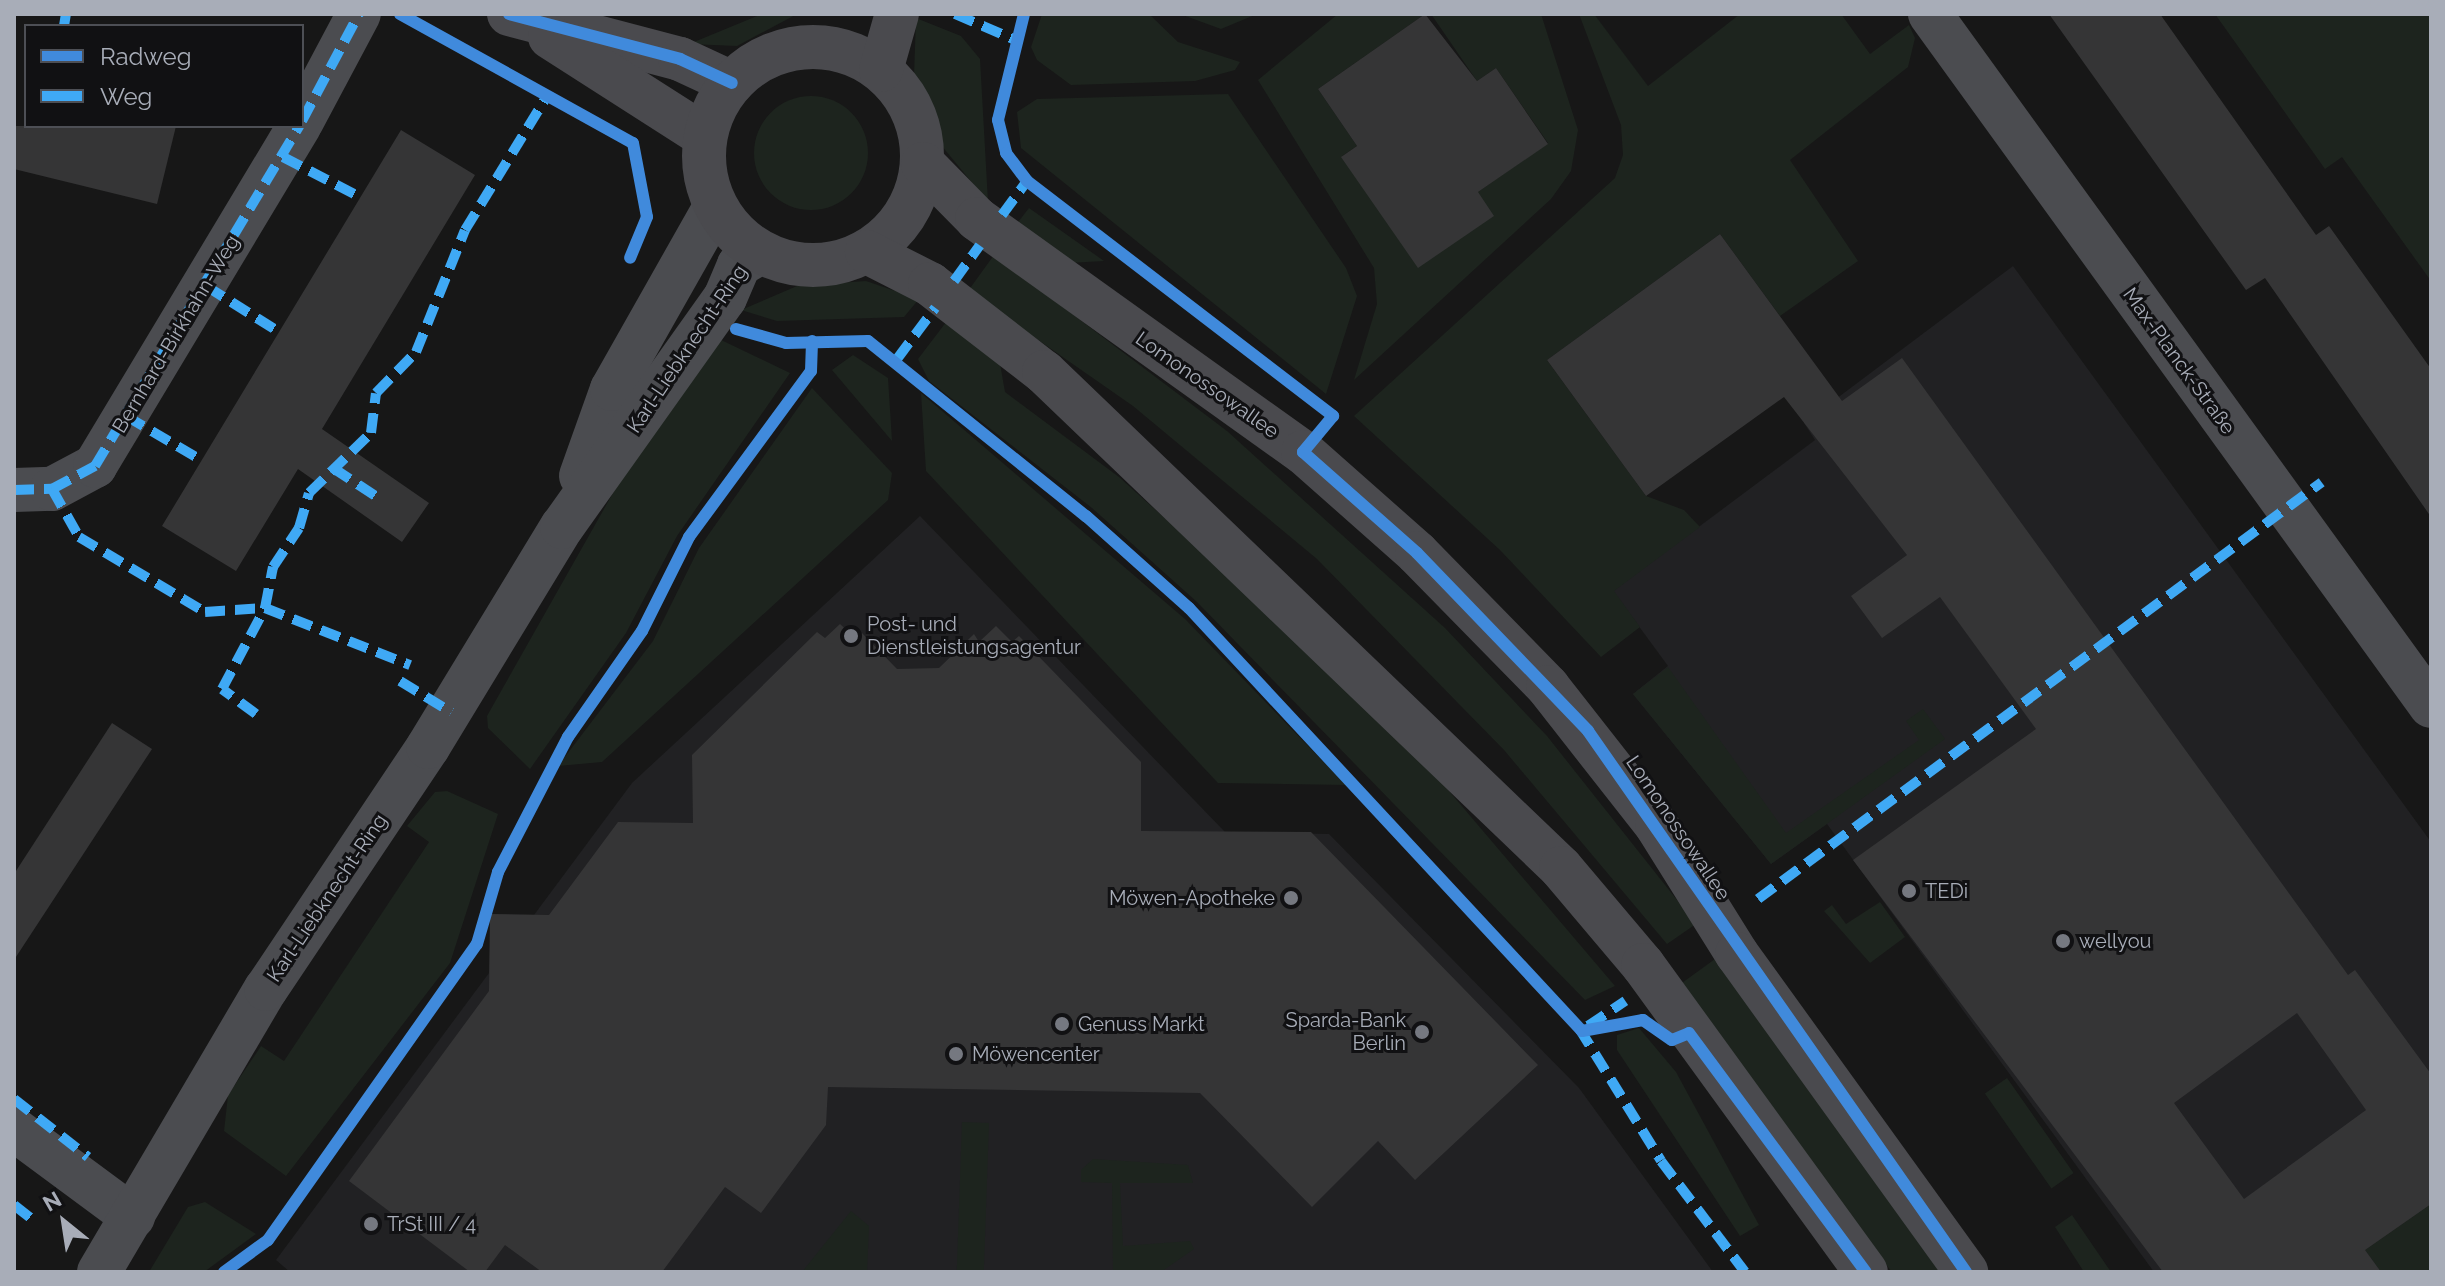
<!DOCTYPE html>
<meta charset="utf-8">
<style>
body{margin:0}
#map{position:relative;width:2445px;height:1286px;overflow:hidden;background:#171717;font-family:Raleway,sans-serif}
div>[style]{position:absolute}
[style*='--x']{left:calc(var(--x)*1px);top:calc(var(--y)*1px);width:calc(var(--w)*1px);rotate:calc(var(--a)*1deg)}
.built>*{inset:0;background:#212123}
.green>*{inset:0;background:#1d241e;transform-origin:0 0}
.round{border-radius:50%}
.building>*{inset:0;background:#353536}
.street>*{height:44px;margin:-22px;padding:0 22px;transform-origin:22px;border-radius:22px;background:#4b4c50}
.secondary>*{height:44px;margin:-22px;padding:0 22px;transform-origin:22px;border-radius:22px;background:#4a4a4e}
.secondary>.ring{margin:-22px;padding:0;box-sizing:content-box;background:none;border:44px solid #4a4a4e;border-radius:50%}
.quiet>*{height:10px;margin-top:-5px;transform-origin:0;background:repeating-linear-gradient(90deg,#3fa9f5 0 20px,transparent 0 30px)}
.cycleway>*{height:12px;margin:-6px;padding:0 6px;transform-origin:6px;border-radius:6px;background:#408adc}
.dots>*{width:22px;height:22px;translate:-50% -50%;box-sizing:border-box;border:4px solid #111113;border-radius:50%}
span{translate:-50% -50%;white-space:nowrap;text-align:center;line-height:1.15;-webkit-text-stroke:6px #111113;paint-order:stroke}
.street-label{font-size:20px;color:#a8adb8}
.poi-label{font-size:20px;color:#a8adb8}
.left{translate:0 -50%;text-align:left}
.right{translate:-100% -50%;text-align:right}
.frame{position:absolute;inset:0;border:16px solid #a8adb8;pointer-events:none}
.legend{position:absolute;left:24px;top:24px;width:280px;height:104px;box-sizing:border-box;background:#111113;border:2px solid #4d4f55;margin:0;padding:10px 14px;list-style:none;font-size:24px;color:#a8adb8}
.legend li{display:flex;align-items:center;gap:16px;height:40px}
.legend b{width:40px;border:2px solid #4d4f55}
.north{position:absolute;left:24px;top:1182px;width:80px;height:80px;-webkit-text-stroke:6px #111113;paint-order:stroke;rotate:330deg;font-size:22px;font-weight:700;line-height:32px;text-align:center;color:#a8adb8}
.north::after{content:'';display:block;margin:auto;width:28px;height:36px;background:#a8adb8;clip-path:polygon(50% 0,100% 100%,50% 72%,0 100%)}
</style>
<div id="map">
<div class="built">
<div style="clip-path:polygon(2013px 266px,2431px 842px,2431px 1272px,2154px 1272px,1827px 824px,1771px 864px,1633px 694px,1668px 666px,1613px 591px,1815px 440px,1804px 423px)"></div>
<div style="clip-path:polygon(920px 516px,1225px 832px,1329px 834px,1579px 1088px,1713px 1272px,290px 1272px,276px 1260px,489px 973px,491px 915px,534px 915px,632px 783px)"></div>
</div>
<div class="green">
<div style="clip-path:polygon(762px 14px,797px 14px,737px 46px,689px 44px)"></div>
<div style="clip-path:polygon(1042px 14px,1149px 14px,1178px 42px,1240px 62px,1235px 70px,1195px 81px,1071px 85px,1037px 60px,1031px 47px)"></div>
<div style="clip-path:polygon(1180px 14px,1257px 14px,1221px 29px)"></div>
<div style="clip-path:polygon(1338px 14px,1425px 14px,1318px 89px,1357px 146px,1342px 156px,1478px 192px,1548px 143px,1496px 68px,1477px 81px,1431px 14px,1541px 14px,1578px 130px,1571px 171px,1551px 199px,1354px 380px,1377px 304px,1374px 268px,1258px 80px)"></div>
<div style="clip-path:polygon(1579px 14px,1594px 14px,1648px 86px,1740px 14px,1841px 14px,1870px 54px,1909px 25px,1915px 38px,1908px 67px,1790px 160px,1858px 261px,1780px 316px,1720px 234px,1547px 360px,1646px 496px,1684px 510px,1700px 527px,1614px 591px,1640px 627px,1601px 657px,1500px 550px,1354px 416px,1615px 178px,1623px 155px,1621px 125px)"></div>
<div style="clip-path:polygon(2215px 14px,2431px 14px,2431px 281px,2342px 157px,2325px 169px)"></div>
<div style="clip-path:polygon(916px 18px,961px 36px,980px 59px,988px 202px,941px 145px,914px 76px)"></div>
<div style="clip-path:polygon(1228px 94px,1346px 268px,1357px 296px,1326px 394px,1021px 148px,1017px 112px,1037px 99px)"></div>
<div class="round" style="left:754px;top:96px;width:114px;height:114px"></div>
<div style="clip-path:polygon(1029px 208px,1104px 261px,1069px 263px,1015px 226px)"></div>
<div style="clip-path:polygon(994px 255px,1227px 431px,1445px 628px,1547px 736px,1696px 924px,1667px 944px,1504px 750px,1317px 559px,1133px 406px,968px 291px)"></div>
<div style="clip-path:polygon(866px 281px,919px 299px,904px 317px,777px 321px,741px 310px,797px 286px)"></div>
<div style="clip-path:polygon(950px 317px,999px 358px,1005px 392px,1119px 477px,1386px 717px,1615px 986px,1585px 1000px,1197px 602px,1092px 508px,929px 381px,918px 359px)"></div>
<div style="clip-path:polygon(717px 338px,790px 373px,677px 536px,626px 633px,530px 769px,488px 728px,487px 716px,626px 470px)"></div>
<div style="clip-path:polygon(853px 355px,888px 378px,892px 441px,832px 370px)"></div>
<div style="clip-path:polygon(812px 388px,892px 473px,888px 500px,602px 762px,558px 766px,653px 641px,699px 548px)"></div>
<div style="clip-path:polygon(921px 393px,1185px 619px,1346px 785px,1218px 783px,926px 471px)"></div>
<div style="clip-path:polygon(1668px 667px,1786px 833px,1919px 740px,1906px 721px,1923px 709px,1945px 739px,1771px 864px,1633px 694px)"></div>
<div style="clip-path:polygon(447px 791px,498px 814px,450px 963px,286px 1176px,224px 1131px,228px 1095px,261px 1046px,284px 1061px,429px 842px,407px 826px,435px 792px)"></div>
<div style="clip-path:polygon(1880px 902px,1905px 937px,1870px 963px,1824px 911px,1832px 905px,1846px 924px)"></div>
<div style="left:1715px;top:959px;width:387px;height:41px;rotate:54deg"></div>
<div style="clip-path:polygon(1639px 1028px,1676px 1072px,1759px 1225px,1740px 1236px,1617px 1050px,1617px 1035px)"></div>
<div style="left:2007px;top:1078px;width:116px;height:27px;rotate:55deg"></div>
<div style="left:962px;top:1122px;width:27px;height:150px;rotate:2deg"></div>
<div style="clip-path:polygon(1093px 1159px,1188px 1165px,1193px 1183px,1120px 1183px,1123px 1246px,1190px 1241px,1194px 1249px,1161px 1272px,1113px 1272px,1112px 1183px,1081px 1182px,1081px 1170px)"></div>
<div style="clip-path:polygon(205px 1202px,256px 1234px,204px 1272px,149px 1272px,188px 1207px)"></div>
<div style="clip-path:polygon(2431px 1204px,2431px 1272px,2381px 1272px,2365px 1250px)"></div>
<div style="clip-path:polygon(851px 1211px,869px 1226px,867px 1272px,802px 1272px)"></div>
<div style="clip-path:polygon(2072px 1215px,2111px 1272px,2084px 1272px,2055px 1227px)"></div>
</div>
<div class="building">
<div style="clip-path:polygon(1425px 14px,1477px 81px,1496px 68px,1548px 144px,1478px 192px,1494px 216px,1418px 268px,1341px 157px,1357px 146px,1318px 89px)"></div>
<div style="clip-path:polygon(2049px 14px,2160px 14px,2316px 235px,2329px 226px,2431px 369px,2431px 517px,2265px 278px,2246px 290px)"></div>
<div style="clip-path:polygon(14px 126px,176px 126px,157px 204px,14px 169px)"></div>
<div style="clip-path:polygon(401px 130px,475px 175px,322px 429px,429px 503px,402px 542px,298px 469px,236px 571px,162px 526px)"></div>
<div style="clip-path:polygon(evenodd,1720px 234px,1842px 401px,1902px 358px,2348px 975px,2355px 970px,2431px 1074px,2431px 1204px,2365px 1250px,2381px 1272px,2163px 1272px,1853px 860px,2036px 729px,1940px 597px,1882px 638px,1851px 596px,1907px 555px,1784px 397px,1646px 496px,1547px 360px,1720px 234px,2297px 1013px,2366px 1110px,2244px 1199px,2174px 1103px,2297px 1013px)"></div>
<div style="clip-path:polygon(840px 624px,856px 639px,862px 633px,897px 669px,939px 668px,974px 634px,979px 642px,996px 626px,1012px 642px,1019px 636px,1141px 762px,1141px 831px,1311px 832px,1538px 1065px,1415px 1180px,1378px 1141px,1312px 1207px,1200px 1093px,828px 1087px,826px 1125px,761px 1213px,725px 1187px,662px 1272px,542px 1272px,505px 1245px,485px 1272px,470px 1272px,349px 1181px,489px 991px,490px 914px,549px 915px,618px 822px,693px 823px,692px 755px,817px 632px,825px 638px)"></div>
<div style="clip-path:polygon(112px 723px,152px 749px,14px 960px,14px 874px)"></div>
</div>
<div class="street">
<div style="--x:1930;--y:14;--w:854;--a:54.1"></div>
<div style="--x:302;--y:121;--w:121;--a:-62"></div>
<div style="--x:581;--y:476;--w:92;--a:-70.4"></div>
<div style="--x:612;--y:389;--w:209;--a:-60.5"></div>
<div style="--x:14;--y:490;--w:38;--a:-2"></div>
<div style="--x:52;--y:489;--w:49;--a:-28.1"></div>
<div style="--x:95;--y:466;--w:397;--a:-59"></div>
<div style="--x:14;--y:1129;--w:148;--a:36.5"></div>
<div style="--x:99;--y:1272;--w:329;--a:-59.5"></div>
<div style="--x:266;--y:989;--w:291;--a:-56.2"></div>
<div style="--x:428;--y:747;--w:258;--a:-58.7"></div>
<div style="--x:562;--y:527;--w:281;--a:-54.6"></div>
<div style="--x:725;--y:298;--w:36;--a:-67"></div>
<div style="--x:739;--y:265;--w:23;--a:-31"></div>
</div>
<div class="secondary">
<div style="--x:509;--y:14;--w:177;--a:14.7"></div>
<div style="--x:680;--y:59;--w:57;--a:24.8"></div>
<div style="--x:550;--y:37;--w:184;--a:32.6"></div>
<div class="ring" style="left:704px;top:47px;width:174px;height:174px"></div>
<div style="--x:881;--y:70;--w:58;--a:-74.1"></div>
<div style="--x:923;--y:164;--w:77;--a:45.5"></div>
<div style="--x:977;--y:219;--w:401;--a:35.6"></div>
<div style="--x:1303;--y:452;--w:152;--a:41.5"></div>
<div style="--x:1417;--y:553;--w:187;--a:45.6"></div>
<div style="--x:1548;--y:687;--w:177;--a:51.9"></div>
<div style="--x:1657;--y:826;--w:151;--a:58"></div>
<div style="--x:1737;--y:954;--w:392;--a:54.2"></div>
<div style="--x:867;--y:252;--w:71;--a:26.9"></div>
<div style="--x:930;--y:284;--w:144;--a:37.7"></div>
<div style="--x:1044;--y:372;--w:716;--a:43.81"></div>
<div style="--x:1561;--y:868;--w:127;--a:49.8"></div>
<div style="--x:1643;--y:965;--w:379;--a:54"></div>
</div>
<div class="quiet">
<div style="--x:955;--y:14;--w:63;--a:23.3"></div>
<div style="--x:64;--y:26;--w:12;--a:-81"></div>
<div style="--x:302;--y:121;--w:121;--a:-62"></div>
<div style="--x:283;--y:157;--w:87;--a:27.5"></div>
<div style="--x:1002;--y:215;--w:42;--a:-53.7"></div>
<div style="--x:954;--y:281;--w:44;--a:-54.2"></div>
<div style="--x:206;--y:286;--w:86;--a:32.2"></div>
<div style="--x:897;--y:359;--w:64;--a:-53.3"></div>
<div style="--x:126;--y:416;--w:87;--a:30.4"></div>
<div style="--x:333;--y:468;--w:53;--a:33.4"></div>
<div style="--x:52;--y:489;--w:55;--a:60.6"></div>
<div style="--x:79;--y:537;--w:147;--a:30.8"></div>
<div style="--x:205;--y:612;--w:60;--a:-3.8"></div>
<div style="--x:265;--y:608;--w:156;--a:21.5"></div>
<div style="--x:14;--y:490;--w:38;--a:-2"></div>
<div style="--x:52;--y:489;--w:49;--a:-28.1"></div>
<div style="--x:95;--y:466;--w:397;--a:-59"></div>
<div style="--x:400;--y:681;--w:60;--a:31.3"></div>
<div style="--x:256;--y:714;--w:42;--a:-143.7"></div>
<div style="--x:222;--y:689;--w:92;--a:-62"></div>
<div style="--x:265;--y:608;--w:42;--a:-79"></div>
<div style="--x:273;--y:567;--w:47;--a:-56.3"></div>
<div style="--x:299;--y:528;--w:36;--a:-74"></div>
<div style="--x:309;--y:493;--w:86;--a:-44.1"></div>
<div style="--x:371;--y:433;--w:40;--a:-82.9"></div>
<div style="--x:376;--y:393;--w:57;--a:-45.7"></div>
<div style="--x:416;--y:352;--w:131;--a:-68.1"></div>
<div style="--x:465;--y:230;--w:161;--a:-58.5"></div>
<div style="--x:1758;--y:899;--w:701;--a:-36.48"></div>
<div style="--x:1588;--y:1026;--w:45;--a:-34"></div>
<div style="--x:1579;--y:1028;--w:156;--a:58.3"></div>
<div style="--x:1661;--y:1161;--w:139;--a:52.9"></div>
<div style="--x:14;--y:1099;--w:94;--a:38.1"></div>
<div style="--x:14;--y:1205;--w:29;--a:38"></div>
</div>
<div class="cycleway">
<div style="--x:400;--y:14;--w:266;--a:29"></div>
<div style="--x:633;--y:143;--w:75;--a:79.3"></div>
<div style="--x:647;--y:217;--w:44;--a:112.5"></div>
<div style="--x:509;--y:14;--w:177;--a:14.7"></div>
<div style="--x:680;--y:59;--w:57;--a:24.8"></div>
<div style="--x:1024;--y:14;--w:109;--a:103.8"></div>
<div style="--x:998;--y:120;--w:34;--a:76"></div>
<div style="--x:1006;--y:153;--w:35;--a:53"></div>
<div style="--x:1027;--y:181;--w:386;--a:37.5"></div>
<div style="--x:1333;--y:416;--w:47;--a:129.8"></div>
<div style="--x:1303;--y:452;--w:152;--a:41.5"></div>
<div style="--x:1417;--y:553;--w:247;--a:46.1"></div>
<div style="--x:1588;--y:731;--w:660;--a:55.06"></div>
<div style="--x:736;--y:329;--w:52;--a:15.6"></div>
<div style="--x:786;--y:343;--w:82;--a:-1.4"></div>
<div style="--x:868;--y:341;--w:280;--a:38.8"></div>
<div style="--x:1086;--y:516;--w:138;--a:41.8"></div>
<div style="--x:1189;--y:608;--w:577;--a:47.11"></div>
<div style="--x:1582;--y:1031;--w:62;--a:-10.2"></div>
<div style="--x:1643;--y:1020;--w:35;--a:35"></div>
<div style="--x:1672;--y:1040;--w:18;--a:-22"></div>
<div style="--x:1689;--y:1033;--w:297;--a:53.5"></div>
<div style="--x:224;--y:1272;--w:54;--a:-36"></div>
<div style="--x:268;--y:1240;--w:362;--a:-54.8"></div>
<div style="--x:477;--y:944;--w:75;--a:-73.7"></div>
<div style="--x:498;--y:872;--w:152;--a:-62.6"></div>
<div style="--x:568;--y:737;--w:129;--a:-55.1"></div>
<div style="--x:642;--y:631;--w:105;--a:-63.4"></div>
<div style="--x:689;--y:537;--w:206;--a:-53.7"></div>
<div style="--x:811;--y:371;--w:30;--a:-88"></div>
</div>
<div class="dots">
<div style="left:851px;top:636px;background:#757880"></div>
<div style="left:1909px;top:891px;background:#757880"></div>
<div style="left:1291px;top:898px;background:#757880"></div>
<div style="left:2063px;top:941px;background:#757880"></div>
<div style="left:1062px;top:1024px;background:#757880"></div>
<div style="left:1422px;top:1032px;background:#757880"></div>
<div style="left:956px;top:1054px;background:#757880"></div>
<div style="left:371px;top:1224px;background:#757880"></div>
</div>
<div class="street-label">
<span style="left:176px;top:334px;rotate:-59deg">Bernhard-Birkhahn-Weg</span>
<span style="left:687px;top:349px;rotate:-56deg">Karl-Liebknecht-Ring</span>
<span style="left:2179px;top:361px;rotate:54deg">Max-Planck-Straße</span>
<span style="left:1207px;top:385px;rotate:35deg">Lomonossowallee</span>
<span style="left:1678px;top:828px;rotate:56deg">Lomonossowallee</span>
<span style="left:327px;top:898px;rotate:-56deg">Karl-Liebknecht-Ring</span>
</div>
<div class="poi-label">
<span class="left" style="left:867px;top:636px">Post- und<br>Dienstleistungsagentur</span>
<span class="left" style="left:1925px;top:891px">TEDi</span>
<span class="right" style="left:1275px;top:898px">Möwen-Apotheke</span>
<span class="left" style="left:2079px;top:941px">wellyou</span>
<span class="right" style="left:1406px;top:1032px">Sparda-Bank<br>Berlin</span>
<span class="left" style="left:1078px;top:1024px">Genuss Markt</span>
<span class="left" style="left:972px;top:1054px">Möwencenter</span>
<span class="left" style="left:387px;top:1224px">TrSt III / 4</span>
</div>
<div class="frame"></div>
<ul class="legend">
<li><b style="height:10px;background:#408adc"></b>Radweg</li>
<li><b style="height:10px;background:#3fa9f5"></b>Weg</li>
</ul>
<div class="north">N</div>
</div>
